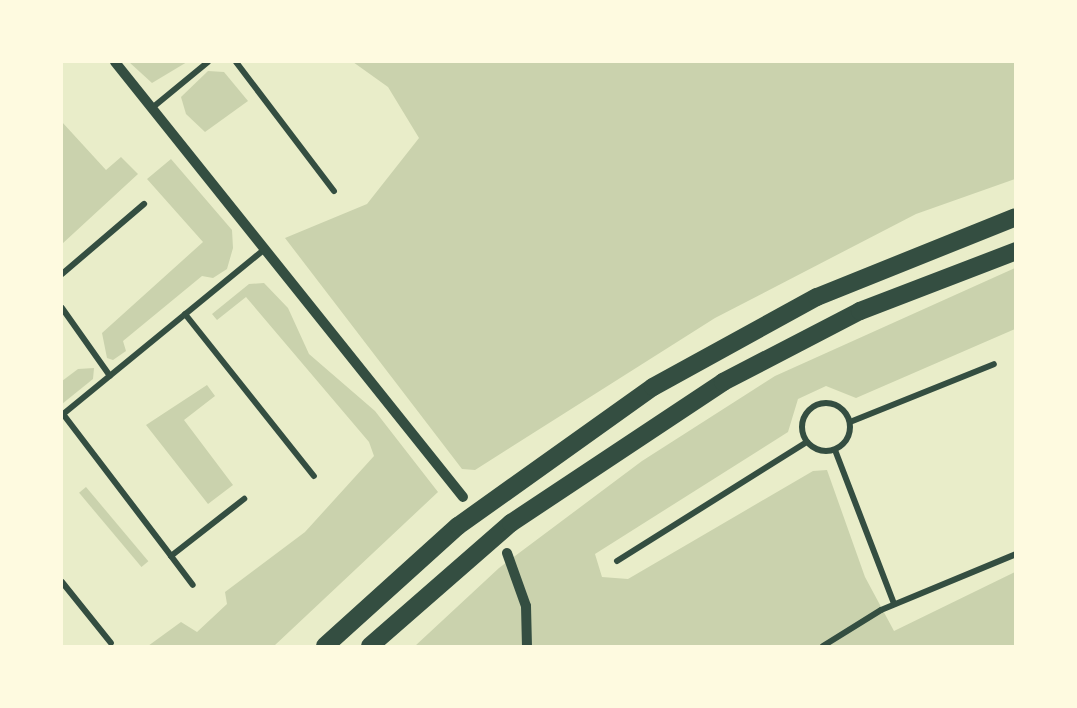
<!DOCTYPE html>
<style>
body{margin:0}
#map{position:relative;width:1077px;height:708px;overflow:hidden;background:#e9edc9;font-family:"Noto Sans",sans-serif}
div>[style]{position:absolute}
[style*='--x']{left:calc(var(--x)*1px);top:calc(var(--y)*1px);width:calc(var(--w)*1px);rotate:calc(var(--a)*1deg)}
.green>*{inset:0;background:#cad2ad;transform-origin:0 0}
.minor>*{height:6px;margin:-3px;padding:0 3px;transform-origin:3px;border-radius:3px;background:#344e41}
.minor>.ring{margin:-3px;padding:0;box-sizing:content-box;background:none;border:6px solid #344e41;border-radius:50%}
.tertiary>*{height:10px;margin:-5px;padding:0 5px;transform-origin:5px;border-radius:5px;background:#344e41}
.motorway>*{height:18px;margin:-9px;padding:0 9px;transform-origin:9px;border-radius:9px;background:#344e41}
span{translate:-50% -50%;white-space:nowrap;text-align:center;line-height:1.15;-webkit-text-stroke:6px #fefae0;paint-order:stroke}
.frame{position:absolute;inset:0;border:63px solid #fefae0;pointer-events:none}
</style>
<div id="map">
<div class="green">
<div style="clip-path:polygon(129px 62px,187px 62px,152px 83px)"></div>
<div style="clip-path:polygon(353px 62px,1015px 62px,1015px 179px,916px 214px,715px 318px,475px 470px,462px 469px,285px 238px,367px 204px,419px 138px,388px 87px)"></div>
<div style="clip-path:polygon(208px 71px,224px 72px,248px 101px,205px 132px,186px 114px,181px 97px)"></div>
<div style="clip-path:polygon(62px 122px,106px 170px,121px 157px,138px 174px,62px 244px)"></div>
<div style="clip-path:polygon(171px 159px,232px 230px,233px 248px,227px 269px,213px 278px,202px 276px,123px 341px,126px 351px,113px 360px,107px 358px,102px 333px,203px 242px,147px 179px)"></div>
<div style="clip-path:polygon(1015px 268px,1015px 329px,856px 398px,826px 386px,798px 399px,788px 432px,595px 554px,602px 577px,628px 579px,813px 471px,827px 470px,865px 577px,894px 631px,1015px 572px,1015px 646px,415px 646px,499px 568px,642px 461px,775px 376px)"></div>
<div style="clip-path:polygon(264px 283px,288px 308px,309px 354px,375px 411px,438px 492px,274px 646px,148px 646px,181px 622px,197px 632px,227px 604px,225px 592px,305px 532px,374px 456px,369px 442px,246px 297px,217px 320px,212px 314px,249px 284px)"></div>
<div style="clip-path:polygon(94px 368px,93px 379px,62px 404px,62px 381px,78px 369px)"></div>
<div style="clip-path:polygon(207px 385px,215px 396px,184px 420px,233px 485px,208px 504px,146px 425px)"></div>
<div style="left:86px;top:487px;width:97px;height:9px;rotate:50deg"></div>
</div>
<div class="minor">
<div style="--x:236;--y:62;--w:162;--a:52.8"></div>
<div style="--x:152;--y:108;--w:72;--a:-39.4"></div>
<div style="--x:62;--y:274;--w:108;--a:-40.5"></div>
<div style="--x:62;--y:308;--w:83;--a:54.8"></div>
<div style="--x:185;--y:314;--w:207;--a:51.5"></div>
<div class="ring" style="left:802px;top:403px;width:42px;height:42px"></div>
<div style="--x:63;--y:414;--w:178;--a:52.7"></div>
<div style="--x:171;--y:556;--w:93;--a:-38"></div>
<div style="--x:62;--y:415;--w:262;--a:-39.3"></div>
<div style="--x:850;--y:422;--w:155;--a:-21.9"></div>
<div style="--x:835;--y:450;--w:165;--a:69"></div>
<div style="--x:171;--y:556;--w:36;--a:53"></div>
<div style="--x:617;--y:561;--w:224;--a:-32.1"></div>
<div style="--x:62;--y:582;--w:78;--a:51.2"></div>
<div style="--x:823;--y:646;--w:68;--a:-31.8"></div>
<div style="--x:881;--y:610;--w:146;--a:-22.5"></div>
</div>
<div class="tertiary">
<div style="--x:115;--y:62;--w:557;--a:51.34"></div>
<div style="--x:507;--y:553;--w:56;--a:70.3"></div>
<div style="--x:526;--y:606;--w:40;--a:88.6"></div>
</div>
<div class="motorway">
<div style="--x:325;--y:646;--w:179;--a:-42.1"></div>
<div style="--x:458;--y:526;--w:239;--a:-35.5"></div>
<div style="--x:653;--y:387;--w:187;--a:-28.8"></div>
<div style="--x:817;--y:297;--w:214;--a:-21.9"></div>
<div style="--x:370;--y:646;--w:187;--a:-41.1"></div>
<div style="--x:511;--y:523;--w:255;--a:-33.6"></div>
<div style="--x:723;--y:382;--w:154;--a:-27.4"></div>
<div style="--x:860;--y:311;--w:167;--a:-21"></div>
</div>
<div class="frame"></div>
</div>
